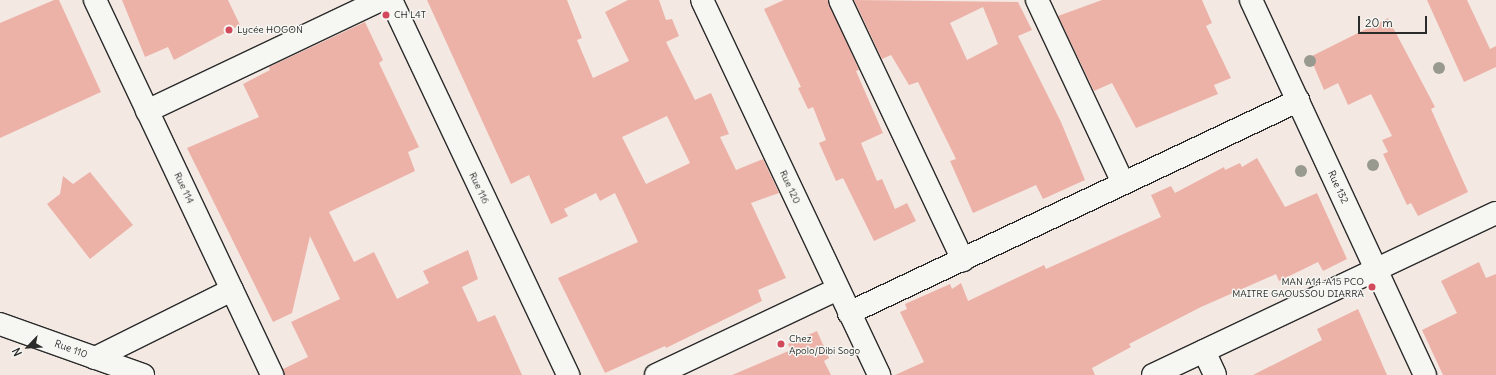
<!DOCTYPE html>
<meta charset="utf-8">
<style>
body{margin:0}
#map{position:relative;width:1496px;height:375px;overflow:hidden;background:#f4e8e3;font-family:Delius,sans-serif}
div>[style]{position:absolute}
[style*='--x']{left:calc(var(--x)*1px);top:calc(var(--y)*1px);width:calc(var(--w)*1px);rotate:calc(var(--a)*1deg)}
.building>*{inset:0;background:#ecb2a8}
.roads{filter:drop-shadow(1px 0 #2b2b2b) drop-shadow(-1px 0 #2b2b2b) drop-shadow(0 1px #2b2b2b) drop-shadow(0 -1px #2b2b2b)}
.minor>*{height:22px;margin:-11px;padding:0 11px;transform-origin:11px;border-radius:11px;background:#f6f6f2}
.trees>*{width:12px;height:12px;margin:-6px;border-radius:50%;background:#999a8f}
.dots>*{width:11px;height:11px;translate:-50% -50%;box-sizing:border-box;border:2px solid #f6f6f2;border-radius:50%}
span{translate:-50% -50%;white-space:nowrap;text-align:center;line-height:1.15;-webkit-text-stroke:3px #f6f6f2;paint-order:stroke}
.poi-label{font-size:10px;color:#2b2b2b}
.left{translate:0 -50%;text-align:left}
.right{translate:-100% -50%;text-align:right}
.street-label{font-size:10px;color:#2b2b2b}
.north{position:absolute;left:8px;top:327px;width:40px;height:40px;-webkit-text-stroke:3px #f6f6f2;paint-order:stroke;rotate:245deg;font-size:11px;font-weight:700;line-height:16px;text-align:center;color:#2b2b2b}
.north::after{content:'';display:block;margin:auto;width:14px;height:18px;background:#2b2b2b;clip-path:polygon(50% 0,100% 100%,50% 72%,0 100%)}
.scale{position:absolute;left:1358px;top:16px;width:69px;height:18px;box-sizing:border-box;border:2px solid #2b2b2b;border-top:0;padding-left:5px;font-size:12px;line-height:14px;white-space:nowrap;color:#2b2b2b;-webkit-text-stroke:3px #f6f6f2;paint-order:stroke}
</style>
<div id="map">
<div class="building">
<div style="clip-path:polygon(54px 0,59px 0,101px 92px,0 138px,0 23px)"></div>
<div style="clip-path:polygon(122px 0,228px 0,240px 25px,174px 60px,168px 47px,145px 57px)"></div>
<div style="clip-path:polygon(evenodd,427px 0,567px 0,582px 38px,577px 40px,593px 78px,629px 61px,605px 12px,628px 0,659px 0,666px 20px,672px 19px,679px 36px,666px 42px,695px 100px,711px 93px,729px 134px,720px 137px,736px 170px,763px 159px,779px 193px,751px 203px,786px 278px,758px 290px,762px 301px,666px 348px,665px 346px,605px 373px,558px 278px,638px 242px,615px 193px,600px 201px,596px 193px,564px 209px,568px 216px,551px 224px,529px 175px,511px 184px,427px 0,667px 116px,690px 163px,646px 184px,622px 137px,667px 116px)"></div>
<div style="clip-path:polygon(784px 0,828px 0,859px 70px,856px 71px,883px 133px,861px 143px,863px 148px,877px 181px,882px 179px,895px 209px,907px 203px,916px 221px,874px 241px,843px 178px,836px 181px,819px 143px,826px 140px,813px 107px,808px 109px,798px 88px,801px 87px,764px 9px)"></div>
<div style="clip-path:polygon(evenodd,854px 0,1018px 2px,1032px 30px,1018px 36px,1061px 122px,1085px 180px,1043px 199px,1036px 185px,973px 213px,950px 161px,956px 159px,918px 82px,909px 85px,891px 55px,882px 59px,854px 0,983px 7px,998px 44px,967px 60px,950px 23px,983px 7px)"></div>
<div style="clip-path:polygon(1102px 0,1202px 0,1212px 23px,1206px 26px,1231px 78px,1214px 85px,1218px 94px,1136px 128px,1112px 83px,1094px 91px,1058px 16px)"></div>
<div style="clip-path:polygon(1427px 0,1467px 0,1490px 49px,1496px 46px,1496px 67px,1464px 82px)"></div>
<div style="clip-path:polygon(1388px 18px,1435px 107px,1431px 109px,1468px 192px,1418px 216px,1411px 203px,1407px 205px,1383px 154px,1388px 152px,1382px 140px,1392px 136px,1371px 94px,1348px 105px,1338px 83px,1324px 90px,1310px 57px)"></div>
<div style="clip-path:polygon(365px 22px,383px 60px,379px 63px,419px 147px,408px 152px,415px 171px,329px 212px,354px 262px,374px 252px,397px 299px,429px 283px,423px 271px,468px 250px,478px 279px,462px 287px,478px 322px,495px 315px,522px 375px,284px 375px,283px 369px,308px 357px,291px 322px,340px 299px,310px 236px,292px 313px,273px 322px,187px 148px,259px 117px,243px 84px,270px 70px,269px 67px)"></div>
<div style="clip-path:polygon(1257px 158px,1285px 207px,1317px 193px,1347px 259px,1323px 271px,1318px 262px,1279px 281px,1276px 274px,1201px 307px,1129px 344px,1131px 347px,1092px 368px,1095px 375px,895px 375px,924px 362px,900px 312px,907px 309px,905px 304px,950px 284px,952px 289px,961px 283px,968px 301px,1044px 265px,1046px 269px,1161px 217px,1151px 195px,1171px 186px,1175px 193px,1224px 167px,1225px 170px,1240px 163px,1242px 167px)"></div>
<div style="clip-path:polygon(90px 172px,133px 225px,90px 259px,47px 204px,60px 194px,63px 176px,73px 184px)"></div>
<div style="clip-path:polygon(1479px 262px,1486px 278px,1496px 274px,1496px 375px,1443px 375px,1422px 330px,1457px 313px,1441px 281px)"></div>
<div style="clip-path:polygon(1358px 309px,1387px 375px,1253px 375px,1322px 340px,1317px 329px)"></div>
<div style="clip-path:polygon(817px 331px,829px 358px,824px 361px,831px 375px,732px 375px,791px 350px,788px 344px)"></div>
</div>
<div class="roads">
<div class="minor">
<div style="--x:95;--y:0;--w:415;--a:64.7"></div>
<div style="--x:391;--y:0;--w:415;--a:64.7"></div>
<div style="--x:702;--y:0;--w:415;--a:64.7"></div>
<div style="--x:840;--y:0;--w:288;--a:64.7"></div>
<div style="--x:1037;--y:0;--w:202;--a:64.8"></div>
<div style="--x:1251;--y:0;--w:413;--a:65.1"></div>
<div style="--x:147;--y:111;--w:259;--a:-25.4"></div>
<div style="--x:849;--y:313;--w:497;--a:-25.3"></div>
<div style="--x:0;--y:324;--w:152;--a:19.6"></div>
<div style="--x:1204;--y:351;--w:26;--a:65"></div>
<div style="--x:95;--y:358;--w:153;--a:-26.4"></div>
<div style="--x:656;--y:375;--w:201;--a:-25.3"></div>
<div style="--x:1153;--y:375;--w:379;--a:-25.3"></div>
</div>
</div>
<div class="trees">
<div style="left:1310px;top:61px"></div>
<div style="left:1439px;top:68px"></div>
<div style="left:1373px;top:165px"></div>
<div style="left:1301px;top:171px"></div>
</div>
<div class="dots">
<div style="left:386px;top:15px;background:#d1495b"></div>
<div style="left:229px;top:30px;background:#d1495b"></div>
<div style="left:1372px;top:287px;background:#d1495b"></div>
<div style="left:781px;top:344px;background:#d1495b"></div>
</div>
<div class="poi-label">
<span class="left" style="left:394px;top:15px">CH L4T</span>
<span class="left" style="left:237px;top:30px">Lycée HOGON</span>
<span class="right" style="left:1364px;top:287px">MAN A14-A15 PCO<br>MAITRE GAOUSSOU DIARRA</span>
<span class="left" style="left:789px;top:344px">Chez<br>Apolo/Dibi Sogo</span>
</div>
<div class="street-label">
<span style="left:790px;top:187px;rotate:65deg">Rue 120</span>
<span style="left:1338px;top:187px;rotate:65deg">Rue 132</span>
<span style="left:184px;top:188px;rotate:65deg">Rue 114</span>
<span style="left:479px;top:188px;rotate:65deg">Rue 116</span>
<span style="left:71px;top:349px;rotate:20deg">Rue 110</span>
</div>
<div class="north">N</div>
<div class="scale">20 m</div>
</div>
